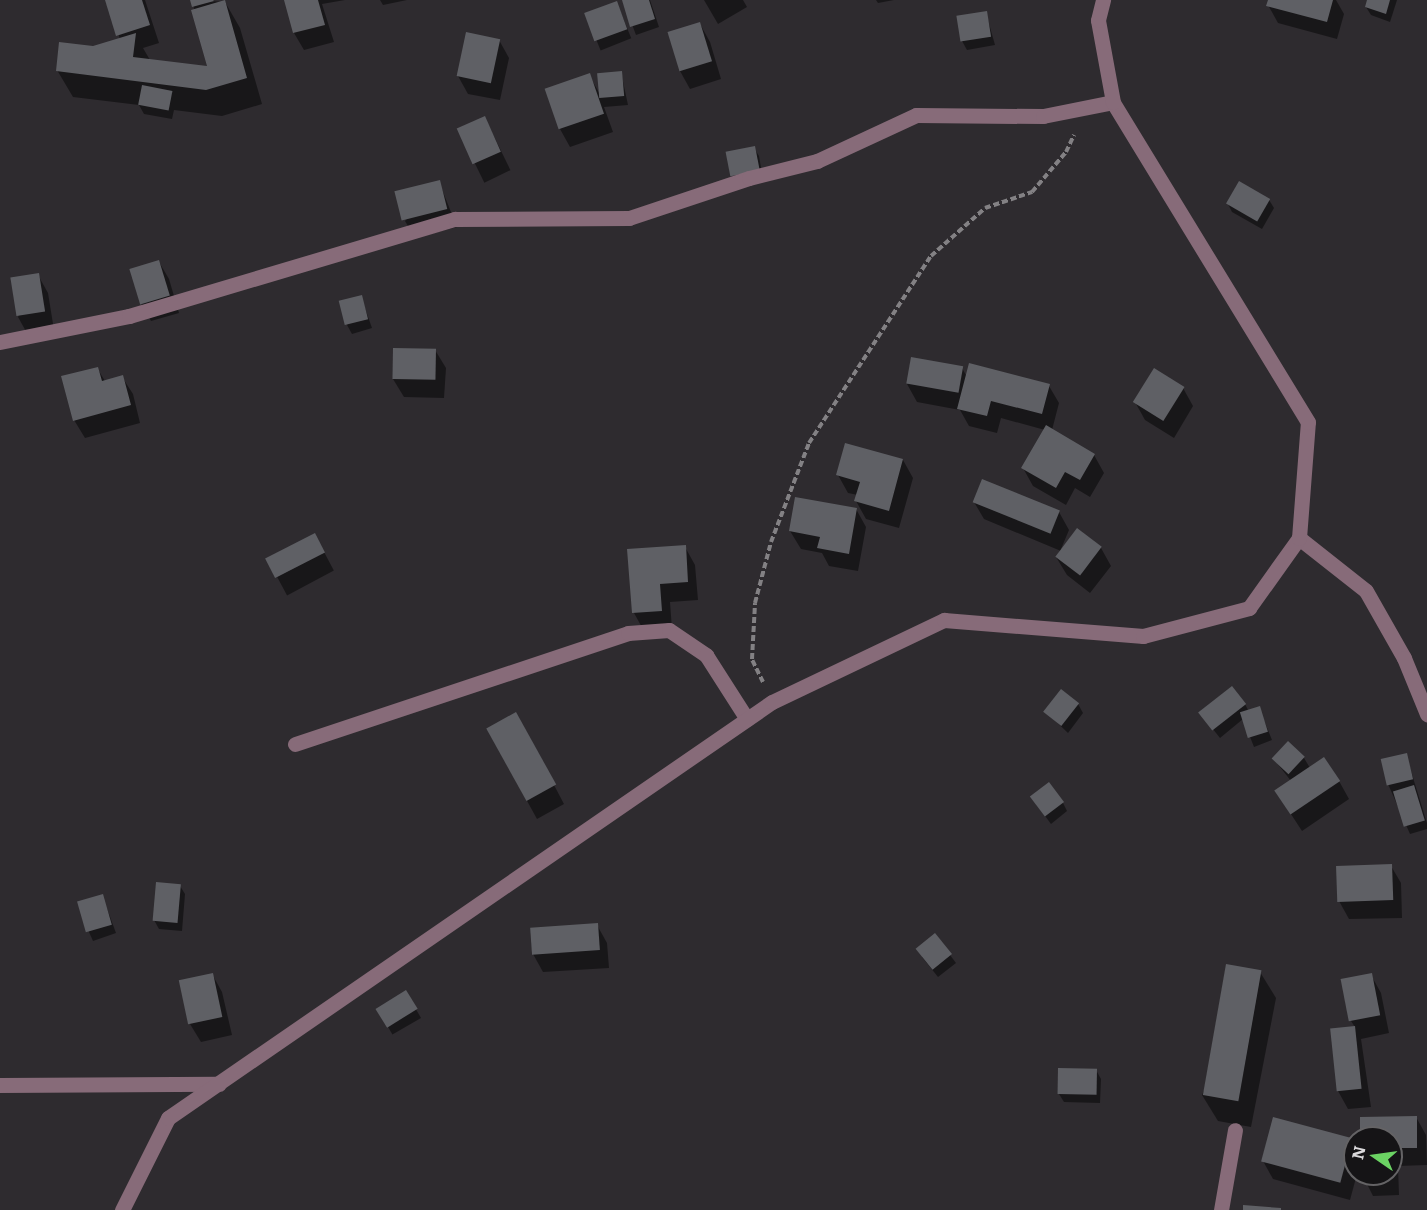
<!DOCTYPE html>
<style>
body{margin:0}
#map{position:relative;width:1427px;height:1210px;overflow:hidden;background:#2e2b2f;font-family:Literata,serif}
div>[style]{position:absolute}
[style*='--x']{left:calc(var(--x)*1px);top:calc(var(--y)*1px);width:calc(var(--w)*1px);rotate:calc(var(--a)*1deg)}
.shadow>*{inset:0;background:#0007;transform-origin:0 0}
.building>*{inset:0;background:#5f6065;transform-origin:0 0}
.path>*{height:4px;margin-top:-2px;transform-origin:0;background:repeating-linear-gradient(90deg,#838184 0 6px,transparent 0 9px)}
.minor>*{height:15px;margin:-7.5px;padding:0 7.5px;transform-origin:7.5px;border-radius:7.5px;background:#876b79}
span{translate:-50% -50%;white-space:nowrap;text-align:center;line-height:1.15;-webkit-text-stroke:5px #151416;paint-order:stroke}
.north{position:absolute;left:1343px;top:1126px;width:60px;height:60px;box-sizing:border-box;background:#151416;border:2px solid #646365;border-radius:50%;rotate:283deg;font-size:16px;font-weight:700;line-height:24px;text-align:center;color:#dbdadc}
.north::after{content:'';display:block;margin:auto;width:21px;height:27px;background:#6bd363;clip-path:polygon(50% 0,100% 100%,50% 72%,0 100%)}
</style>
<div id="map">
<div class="shadow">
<div style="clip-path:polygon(107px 0,145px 0,159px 43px,143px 48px,150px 60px,209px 67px,192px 0,225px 2px,240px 28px,262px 104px,222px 116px,174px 110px,172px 119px,144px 114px,139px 105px,73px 97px,57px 70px,93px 47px,120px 39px)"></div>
<div style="clip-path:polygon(285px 0,345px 0,322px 4px,334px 42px,304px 50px,294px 33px)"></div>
<div style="clip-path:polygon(380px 0,407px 0,383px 5px)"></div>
<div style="clip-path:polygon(623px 0,650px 0,659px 27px,636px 35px)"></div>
<div style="clip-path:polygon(704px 0,743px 0,747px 7px,718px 24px)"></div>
<div style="clip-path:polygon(876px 0,894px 0,878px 3px)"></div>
<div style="clip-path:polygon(1269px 0,1336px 0,1344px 14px,1337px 39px,1278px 23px,1268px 5px)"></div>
<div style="clip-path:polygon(1369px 0,1397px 0,1390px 22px,1371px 15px,1366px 7px)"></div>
<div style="left:617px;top:3px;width:38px;height:33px;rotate:68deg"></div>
<div style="clip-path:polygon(986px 13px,995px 45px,967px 50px,962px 41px)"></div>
<div style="clip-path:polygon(700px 24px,710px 42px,721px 79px,690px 89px,680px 71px,669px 33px)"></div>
<div style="clip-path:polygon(499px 40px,509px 58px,500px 100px,468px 94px,458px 76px)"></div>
<div style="clip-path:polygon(621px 72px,628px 105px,604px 107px,613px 132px,570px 147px,560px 129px,589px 75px,601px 96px)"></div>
<div style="left:485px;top:118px;width:58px;height:29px;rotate:64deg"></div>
<div style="clip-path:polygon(754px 148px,759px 156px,763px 179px,728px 153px)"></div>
<div style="clip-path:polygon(439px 182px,457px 227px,415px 238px,405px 221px)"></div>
<div style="clip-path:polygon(1269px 200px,1274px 208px,1262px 229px,1232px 212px,1228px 204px)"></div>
<div style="clip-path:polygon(159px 262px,169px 279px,179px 313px,151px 321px,141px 303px,131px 270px)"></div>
<div style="clip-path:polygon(38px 275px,48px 293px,54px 330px,28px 335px,18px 317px)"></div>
<div style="clip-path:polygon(361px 297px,372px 328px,352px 334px,347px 325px)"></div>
<div style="clip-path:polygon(435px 350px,446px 368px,444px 398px,404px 397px,393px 379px)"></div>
<div style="clip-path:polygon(97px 368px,105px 381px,122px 377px,133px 394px,140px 423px,85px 438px,74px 420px)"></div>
<div style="clip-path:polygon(962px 368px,967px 377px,1049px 386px,1059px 403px,1052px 430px,1094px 455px,1104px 473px,1090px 497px,1075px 488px,1066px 505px,1033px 486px,1023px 468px,1045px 430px,1001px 418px,997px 433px,969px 426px,960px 410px,917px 402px,907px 384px)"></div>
<div style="clip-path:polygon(1183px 388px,1193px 406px,1174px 438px,1145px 420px,1135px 402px)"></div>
<div style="clip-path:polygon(903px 460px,913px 478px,899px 528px,866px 519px,856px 501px,858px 495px,848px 493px,838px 475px)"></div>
<div style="clip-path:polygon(974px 502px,1059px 512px,1069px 530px,1061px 549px,1101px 548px,1111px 566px,1090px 593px,1067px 575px,1056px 557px,1061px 551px,984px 519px)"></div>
<div style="clip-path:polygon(856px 509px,866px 527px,858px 571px,829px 566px,822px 553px,801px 549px,790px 531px)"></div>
<div style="clip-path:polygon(685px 547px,695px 565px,698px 600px,670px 602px,672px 629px,644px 631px,634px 613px,629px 551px)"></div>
<div style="left:324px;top:552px;width:21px;height:53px;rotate:62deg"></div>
<div style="clip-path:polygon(1078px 704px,1083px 713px,1068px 733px,1046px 712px)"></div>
<div style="clip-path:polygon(1245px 704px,1249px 712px,1259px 708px,1272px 740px,1254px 747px,1243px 719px,1220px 738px,1201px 714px)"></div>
<div style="clip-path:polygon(488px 730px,526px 732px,564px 804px,537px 819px)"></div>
<div style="clip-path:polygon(1406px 755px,1427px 823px,1427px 829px,1410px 834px,1388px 784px)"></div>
<div style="clip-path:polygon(1273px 758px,1304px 758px,1310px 768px,1339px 781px,1349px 799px,1302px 831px,1287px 808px,1291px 781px)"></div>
<div style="clip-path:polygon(1063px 803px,1067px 811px,1051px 824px,1037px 805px)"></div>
<div style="clip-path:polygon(1391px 866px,1401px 883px,1402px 918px,1349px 919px,1339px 901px)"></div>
<div style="clip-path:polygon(180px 886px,185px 894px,182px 931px,159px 929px,154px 920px)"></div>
<div style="clip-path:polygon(102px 895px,116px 933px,93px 941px,89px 932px)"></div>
<div style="clip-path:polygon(597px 925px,607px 943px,609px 968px,543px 972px,533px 954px)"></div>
<div style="clip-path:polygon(935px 935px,956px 963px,938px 977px,922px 957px)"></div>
<div style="clip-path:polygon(1260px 972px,1276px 998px,1251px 1127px,1218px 1121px,1202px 1095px)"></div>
<div style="clip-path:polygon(212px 974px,222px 992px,232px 1035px,201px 1042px,190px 1024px)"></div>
<div style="clip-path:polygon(1371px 975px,1381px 993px,1389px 1033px,1361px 1039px,1371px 1107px,1348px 1109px,1338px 1091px,1355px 1027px,1351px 1021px)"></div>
<div style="left:406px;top:992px;width:30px;height:33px;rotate:60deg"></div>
<div style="clip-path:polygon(1096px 1070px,1101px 1079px,1100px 1103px,1064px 1102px,1059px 1094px)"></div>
<div style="clip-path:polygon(1416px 1117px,1426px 1135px,1427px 1165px,1398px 1166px,1399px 1195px,1373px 1196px,1362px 1174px,1391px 1174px,1391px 1138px,1362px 1138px)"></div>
<div style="clip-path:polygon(1351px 1139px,1357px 1174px,1350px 1200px,1273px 1179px,1263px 1161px)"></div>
</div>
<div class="building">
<div style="clip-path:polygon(105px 0,142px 0,150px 25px,116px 36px)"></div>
<div style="clip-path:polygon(190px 0,213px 0,214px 1px,192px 7px)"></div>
<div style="clip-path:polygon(225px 0,247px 78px,206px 90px,56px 71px,59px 42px,93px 46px,136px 33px,133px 57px,207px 66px,191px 10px)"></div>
<div style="clip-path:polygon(284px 0,318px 0,325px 25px,293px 33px)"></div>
<div style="clip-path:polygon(622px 0,649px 0,655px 19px,630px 27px)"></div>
<div style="clip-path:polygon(1268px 0,1333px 0,1327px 22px,1266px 6px)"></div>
<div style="clip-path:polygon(1367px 0,1390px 0,1386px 14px,1365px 7px)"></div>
<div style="left:617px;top:1px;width:30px;height:35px;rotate:70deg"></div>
<div style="left:987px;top:11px;width:26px;height:31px;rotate:81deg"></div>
<div style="left:700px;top:22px;width:41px;height:34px;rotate:73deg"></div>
<div style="left:466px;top:32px;width:35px;height:45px;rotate:12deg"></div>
<div style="left:622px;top:71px;width:25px;height:25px;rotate:85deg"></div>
<div style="left:590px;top:73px;width:43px;height:48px;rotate:71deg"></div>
<div style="left:142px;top:85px;width:31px;height:20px;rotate:11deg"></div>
<div style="left:485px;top:116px;width:39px;height:31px;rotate:66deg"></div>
<div style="left:755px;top:146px;width:25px;height:30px;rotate:79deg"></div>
<div style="left:440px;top:180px;width:30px;height:47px;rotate:76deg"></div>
<div style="left:1239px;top:181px;width:36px;height:26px;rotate:30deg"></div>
<div style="left:159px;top:260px;width:37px;height:31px;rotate:73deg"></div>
<div style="left:39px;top:273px;width:39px;height:29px;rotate:81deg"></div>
<div style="left:362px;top:295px;width:25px;height:24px;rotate:76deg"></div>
<div style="left:393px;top:348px;width:43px;height:31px;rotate:1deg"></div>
<div style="left:911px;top:357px;width:53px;height:27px;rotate:10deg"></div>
<div style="clip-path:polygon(969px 363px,1050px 384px,1042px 414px,991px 401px,987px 416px,957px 409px)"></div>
<div style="clip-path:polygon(98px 367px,102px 381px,123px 375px,131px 405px,73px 421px,61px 376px)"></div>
<div style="left:1154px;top:368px;width:36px;height:40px;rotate:32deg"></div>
<div style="clip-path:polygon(1046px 425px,1095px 454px,1080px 480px,1065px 472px,1056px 488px,1021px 468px)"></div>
<div style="clip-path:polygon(845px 443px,903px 459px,889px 511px,854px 501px,860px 482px,836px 475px)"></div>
<div style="left:982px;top:479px;width:84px;height:25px;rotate:22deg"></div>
<div style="clip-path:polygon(795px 497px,857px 508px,849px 554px,817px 548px,820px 537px,789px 531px)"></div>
<div style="left:1077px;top:528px;width:31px;height:36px;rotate:37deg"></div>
<div style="left:315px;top:533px;width:22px;height:56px;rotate:63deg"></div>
<div style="clip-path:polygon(686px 545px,688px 582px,660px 584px,662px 611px,632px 613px,627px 549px)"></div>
<div style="left:1232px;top:686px;width:23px;height:43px;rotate:52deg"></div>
<div style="left:1061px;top:689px;width:23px;height:29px;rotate:38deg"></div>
<div style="left:1260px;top:706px;width:27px;height:21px;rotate:73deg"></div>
<div style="left:516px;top:712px;width:83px;height:34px;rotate:61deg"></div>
<div style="left:1288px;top:741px;width:23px;height:24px;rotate:43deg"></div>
<div style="left:1407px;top:753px;width:27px;height:27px;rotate:77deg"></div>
<div style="left:1324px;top:757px;width:29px;height:60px;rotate:56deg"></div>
<div style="left:1049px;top:782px;width:25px;height:24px;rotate:53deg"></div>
<div style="left:1414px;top:785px;width:37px;height:22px;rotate:73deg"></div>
<div style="left:1392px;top:864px;width:36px;height:56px;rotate:88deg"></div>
<div style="left:156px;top:882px;width:25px;height:39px;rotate:5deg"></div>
<div style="left:103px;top:894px;width:32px;height:27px;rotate:74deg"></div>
<div style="left:598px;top:923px;width:27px;height:68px;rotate:86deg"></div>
<div style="left:935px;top:933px;width:27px;height:25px;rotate:51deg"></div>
<div style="left:1226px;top:964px;width:36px;height:133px;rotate:10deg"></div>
<div style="left:213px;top:973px;width:45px;height:35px;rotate:78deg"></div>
<div style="left:1372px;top:973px;width:43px;height:32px;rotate:79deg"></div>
<div style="left:406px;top:990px;width:22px;height:36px;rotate:58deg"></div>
<div style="left:1355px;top:1026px;width:63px;height:25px;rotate:84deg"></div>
<div style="left:1058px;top:1068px;width:39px;height:26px;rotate:1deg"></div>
<div style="clip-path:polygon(1417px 1116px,1417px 1148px,1391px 1148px,1391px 1138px,1360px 1138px,1360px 1117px)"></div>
<div style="left:1273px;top:1117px;width:82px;height:46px;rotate:15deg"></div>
<div style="left:1361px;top:1174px;width:28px;height:4px"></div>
<div style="clip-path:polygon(1243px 1205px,1281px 1208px,1281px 1210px,1243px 1210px)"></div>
</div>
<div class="path">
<div style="--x:763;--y:682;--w:25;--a:-116"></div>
<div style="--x:752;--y:659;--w:56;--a:-86.9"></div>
<div style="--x:755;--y:603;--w:63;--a:-75.3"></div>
<div style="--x:771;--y:542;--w:106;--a:-69"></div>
<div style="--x:809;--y:443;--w:223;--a:-56.9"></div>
<div style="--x:931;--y:256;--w:72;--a:-41.6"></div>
<div style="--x:985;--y:208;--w:50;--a:-18.8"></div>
<div style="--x:1032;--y:192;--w:52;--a:-49.6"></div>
<div style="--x:1066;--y:152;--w:19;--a:-65"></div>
</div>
<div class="minor">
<div style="--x:0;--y:342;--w:132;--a:-11.4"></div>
<div style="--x:129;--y:316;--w:340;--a:-16.6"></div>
<div style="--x:455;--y:219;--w:174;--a:-0.3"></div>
<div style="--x:629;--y:218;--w:126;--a:-18.4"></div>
<div style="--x:749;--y:178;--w:70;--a:-14"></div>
<div style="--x:817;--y:161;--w:109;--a:-24.9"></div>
<div style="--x:916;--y:115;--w:127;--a:0.5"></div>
<div style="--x:1043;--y:116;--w:71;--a:-11.3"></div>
<div style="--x:1299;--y:538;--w:85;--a:38.3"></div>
<div style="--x:1366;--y:591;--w:77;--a:60.4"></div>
<div style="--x:1404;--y:658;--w:61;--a:67.7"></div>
<div style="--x:295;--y:744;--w:351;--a:-18.4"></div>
<div style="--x:628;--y:633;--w:41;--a:-4.2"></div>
<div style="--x:669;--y:630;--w:45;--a:34"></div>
<div style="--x:706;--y:655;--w:76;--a:57.4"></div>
<div style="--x:0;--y:1085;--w:219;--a:-0.3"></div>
<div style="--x:122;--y:1210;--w:103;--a:-63.4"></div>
<div style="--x:168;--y:1118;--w:733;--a:-34.56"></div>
<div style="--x:772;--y:702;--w:191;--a:-25.5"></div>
<div style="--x:944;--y:620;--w:200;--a:4.6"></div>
<div style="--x:1143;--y:636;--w:110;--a:-14.8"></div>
<div style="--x:1249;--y:608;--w:86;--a:-54.5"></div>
<div style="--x:1299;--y:538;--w:116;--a:-85.6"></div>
<div style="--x:1308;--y:422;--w:375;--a:-121.4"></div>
<div style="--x:1113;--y:102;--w:83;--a:-100.4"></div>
<div style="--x:1098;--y:20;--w:21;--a:-76"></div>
<div style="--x:1221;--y:1210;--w:81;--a:-80.1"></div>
</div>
<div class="north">N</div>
</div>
